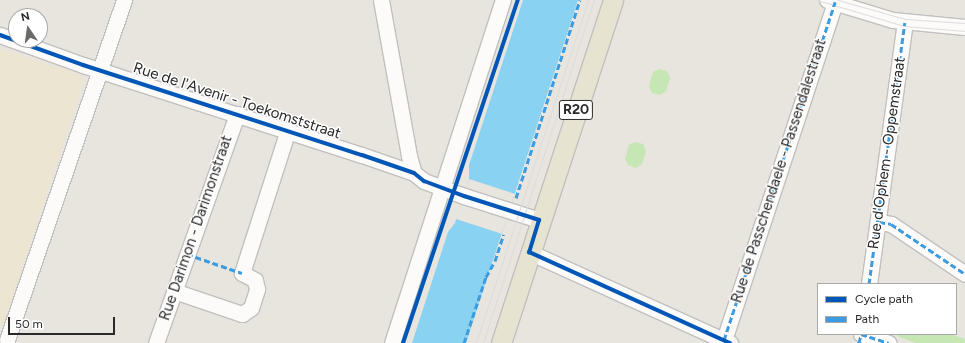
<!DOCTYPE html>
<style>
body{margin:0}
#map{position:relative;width:965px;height:343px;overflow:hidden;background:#e8e4de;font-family:Figtree,sans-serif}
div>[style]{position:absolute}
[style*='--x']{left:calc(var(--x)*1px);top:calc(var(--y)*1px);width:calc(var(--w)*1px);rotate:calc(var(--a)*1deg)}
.education>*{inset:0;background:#ece5d1}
.green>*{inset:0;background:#c6e7b3}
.water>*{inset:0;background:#8ad2f1}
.pier>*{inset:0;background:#e8e4de;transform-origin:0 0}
.roads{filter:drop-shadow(1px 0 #c1c0c0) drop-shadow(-1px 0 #c1c0c0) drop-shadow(0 1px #c1c0c0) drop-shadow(0 -1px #c1c0c0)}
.minor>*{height:15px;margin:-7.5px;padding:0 7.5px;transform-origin:7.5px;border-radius:7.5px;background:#fcfbfa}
.major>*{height:19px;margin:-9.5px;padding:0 9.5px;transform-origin:9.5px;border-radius:9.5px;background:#e7e3d1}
.tram>*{height:1px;margin:-0.5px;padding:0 0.5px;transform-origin:0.5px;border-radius:0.5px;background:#dddcde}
.quiet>*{height:3px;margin-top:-1.5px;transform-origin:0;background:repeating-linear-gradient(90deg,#3d9ce1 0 6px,transparent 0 9px)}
.cycleway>*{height:4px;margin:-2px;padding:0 2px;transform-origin:2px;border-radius:2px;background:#0057b8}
span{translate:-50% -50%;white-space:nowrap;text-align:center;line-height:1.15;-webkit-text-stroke:3px #fff;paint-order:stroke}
.shield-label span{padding:1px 3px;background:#fff;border:1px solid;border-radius:3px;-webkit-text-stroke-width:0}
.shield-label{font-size:14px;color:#292929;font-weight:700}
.street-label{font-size:15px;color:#292929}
.legend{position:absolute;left:817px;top:283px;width:140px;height:52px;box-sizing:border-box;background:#fff;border:1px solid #a9a9a9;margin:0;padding:5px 7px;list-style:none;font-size:12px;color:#292929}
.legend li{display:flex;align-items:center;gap:8px;height:20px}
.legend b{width:20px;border:1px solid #a9a9a9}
.north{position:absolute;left:8px;top:8px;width:40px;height:40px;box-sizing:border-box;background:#fff;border:1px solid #a9a9a9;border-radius:50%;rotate:347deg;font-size:11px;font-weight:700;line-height:16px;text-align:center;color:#292929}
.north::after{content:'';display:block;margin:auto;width:14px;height:18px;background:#6c6a68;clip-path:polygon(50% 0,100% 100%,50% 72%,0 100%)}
.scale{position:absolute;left:8px;top:317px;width:107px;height:18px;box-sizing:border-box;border:2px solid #292929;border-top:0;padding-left:5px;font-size:12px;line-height:14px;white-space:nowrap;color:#292929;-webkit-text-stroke:3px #fff;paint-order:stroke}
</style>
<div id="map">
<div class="education">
<div style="clip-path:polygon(0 49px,81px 75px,84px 81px,3px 325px,0 323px)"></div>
</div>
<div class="green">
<div style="clip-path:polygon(660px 69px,667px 71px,670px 78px,666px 91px,660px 95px,652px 93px,649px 86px,653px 72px)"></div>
<div style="clip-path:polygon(635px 142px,643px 144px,646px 151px,642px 164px,636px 168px,628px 165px,625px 159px,629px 145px)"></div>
<div style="clip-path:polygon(898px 334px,950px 334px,965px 339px,965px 343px,915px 343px,897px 336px)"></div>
</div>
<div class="water">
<div style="clip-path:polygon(523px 0,578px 0,466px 343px,412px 343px,448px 232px,455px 223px,469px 179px,469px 165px)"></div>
</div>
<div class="pier">
<div style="left:469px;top:179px;width:48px;height:42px;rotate:18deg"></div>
</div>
<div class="roads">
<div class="minor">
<div style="--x:381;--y:0;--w:158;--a:79.8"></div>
<div style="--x:409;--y:156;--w:18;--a:74"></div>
<div style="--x:827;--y:0;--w:69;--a:16.9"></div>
<div style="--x:893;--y:20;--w:72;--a:5.6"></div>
<div style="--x:0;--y:35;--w:88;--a:19.9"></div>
<div style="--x:83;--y:65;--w:293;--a:17.9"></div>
<div style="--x:362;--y:155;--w:55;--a:19.1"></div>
<div style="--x:414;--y:173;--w:13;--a:39"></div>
<div style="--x:424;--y:181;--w:43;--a:20.6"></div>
<div style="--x:464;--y:196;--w:79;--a:17.7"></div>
<div style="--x:879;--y:222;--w:12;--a:9"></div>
<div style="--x:891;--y:224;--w:89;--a:34"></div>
<div style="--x:529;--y:252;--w:221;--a:24.4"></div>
<div style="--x:869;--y:284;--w:264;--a:-82.2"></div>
<div style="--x:174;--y:291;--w:72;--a:18.7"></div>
<div style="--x:242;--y:314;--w:11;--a:-34"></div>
<div style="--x:251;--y:308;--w:20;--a:-72"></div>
<div style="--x:257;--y:289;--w:9;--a:-103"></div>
<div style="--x:255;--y:280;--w:15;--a:-152"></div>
<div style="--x:242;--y:273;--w:150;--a:-72.2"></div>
<div style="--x:861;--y:334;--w:29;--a:18"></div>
<div style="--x:7;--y:340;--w:360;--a:-71"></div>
<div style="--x:724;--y:340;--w:356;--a:-71.8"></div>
<div style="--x:156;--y:343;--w:243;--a:-70.5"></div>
<div style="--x:392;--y:343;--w:361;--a:-72.1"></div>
</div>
<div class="major">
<div style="--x:501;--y:343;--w:361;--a:-71.9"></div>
</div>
</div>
<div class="tram">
<div style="--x:817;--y:0;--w:91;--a:16.6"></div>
<div style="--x:904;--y:26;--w:61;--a:4.7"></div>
<div style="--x:838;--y:0;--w:70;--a:15.8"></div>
<div style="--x:905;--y:19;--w:60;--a:3.8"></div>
<div style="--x:476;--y:343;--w:361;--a:-71.9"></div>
<div style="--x:483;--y:343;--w:361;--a:-72.1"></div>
</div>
<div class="quiet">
<div style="--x:516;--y:198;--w:208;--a:-72.1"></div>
<div style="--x:879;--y:222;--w:12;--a:9"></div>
<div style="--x:891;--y:224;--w:89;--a:34"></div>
<div style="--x:187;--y:254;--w:58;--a:19.1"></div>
<div style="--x:869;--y:284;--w:264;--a:-82.2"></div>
<div style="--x:861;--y:334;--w:29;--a:18"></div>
<div style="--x:724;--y:340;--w:356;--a:-71.8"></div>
<div style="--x:464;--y:343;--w:70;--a:-71.6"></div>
<div style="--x:486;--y:277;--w:18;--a:-61"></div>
<div style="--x:495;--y:261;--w:28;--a:-72"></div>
<div style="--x:859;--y:343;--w:9;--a:-77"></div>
</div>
<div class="cycleway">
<div style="--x:0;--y:35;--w:88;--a:19.9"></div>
<div style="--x:83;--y:65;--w:293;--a:17.9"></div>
<div style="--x:362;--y:155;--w:55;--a:19.1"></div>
<div style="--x:414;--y:173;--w:13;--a:39"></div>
<div style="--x:424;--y:181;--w:43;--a:20.6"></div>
<div style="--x:464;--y:196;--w:79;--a:17.7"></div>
<div style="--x:539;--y:220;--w:34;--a:107"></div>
<div style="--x:529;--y:252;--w:221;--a:24.4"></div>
<div style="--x:403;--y:343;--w:362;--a:-71.5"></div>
</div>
<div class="shield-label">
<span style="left:576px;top:110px">R20</span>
</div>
<div class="street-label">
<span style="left:237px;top:101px;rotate:18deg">Rue de l'Avenir - Toekomststraat</span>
<span style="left:887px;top:153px;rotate:-82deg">Rue d'Ophem - Oppemstraat</span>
<span style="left:779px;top:171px;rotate:-72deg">Rue de Passchendaele - Passendalestraat</span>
<span style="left:196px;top:228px;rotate:-71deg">Rue Darimon - Darimonstraat</span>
</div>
<ul class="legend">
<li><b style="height:5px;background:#0057b8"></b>Cycle path</li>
<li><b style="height:5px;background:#3d9ce1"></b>Path</li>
</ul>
<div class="north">N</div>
<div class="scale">50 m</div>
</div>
